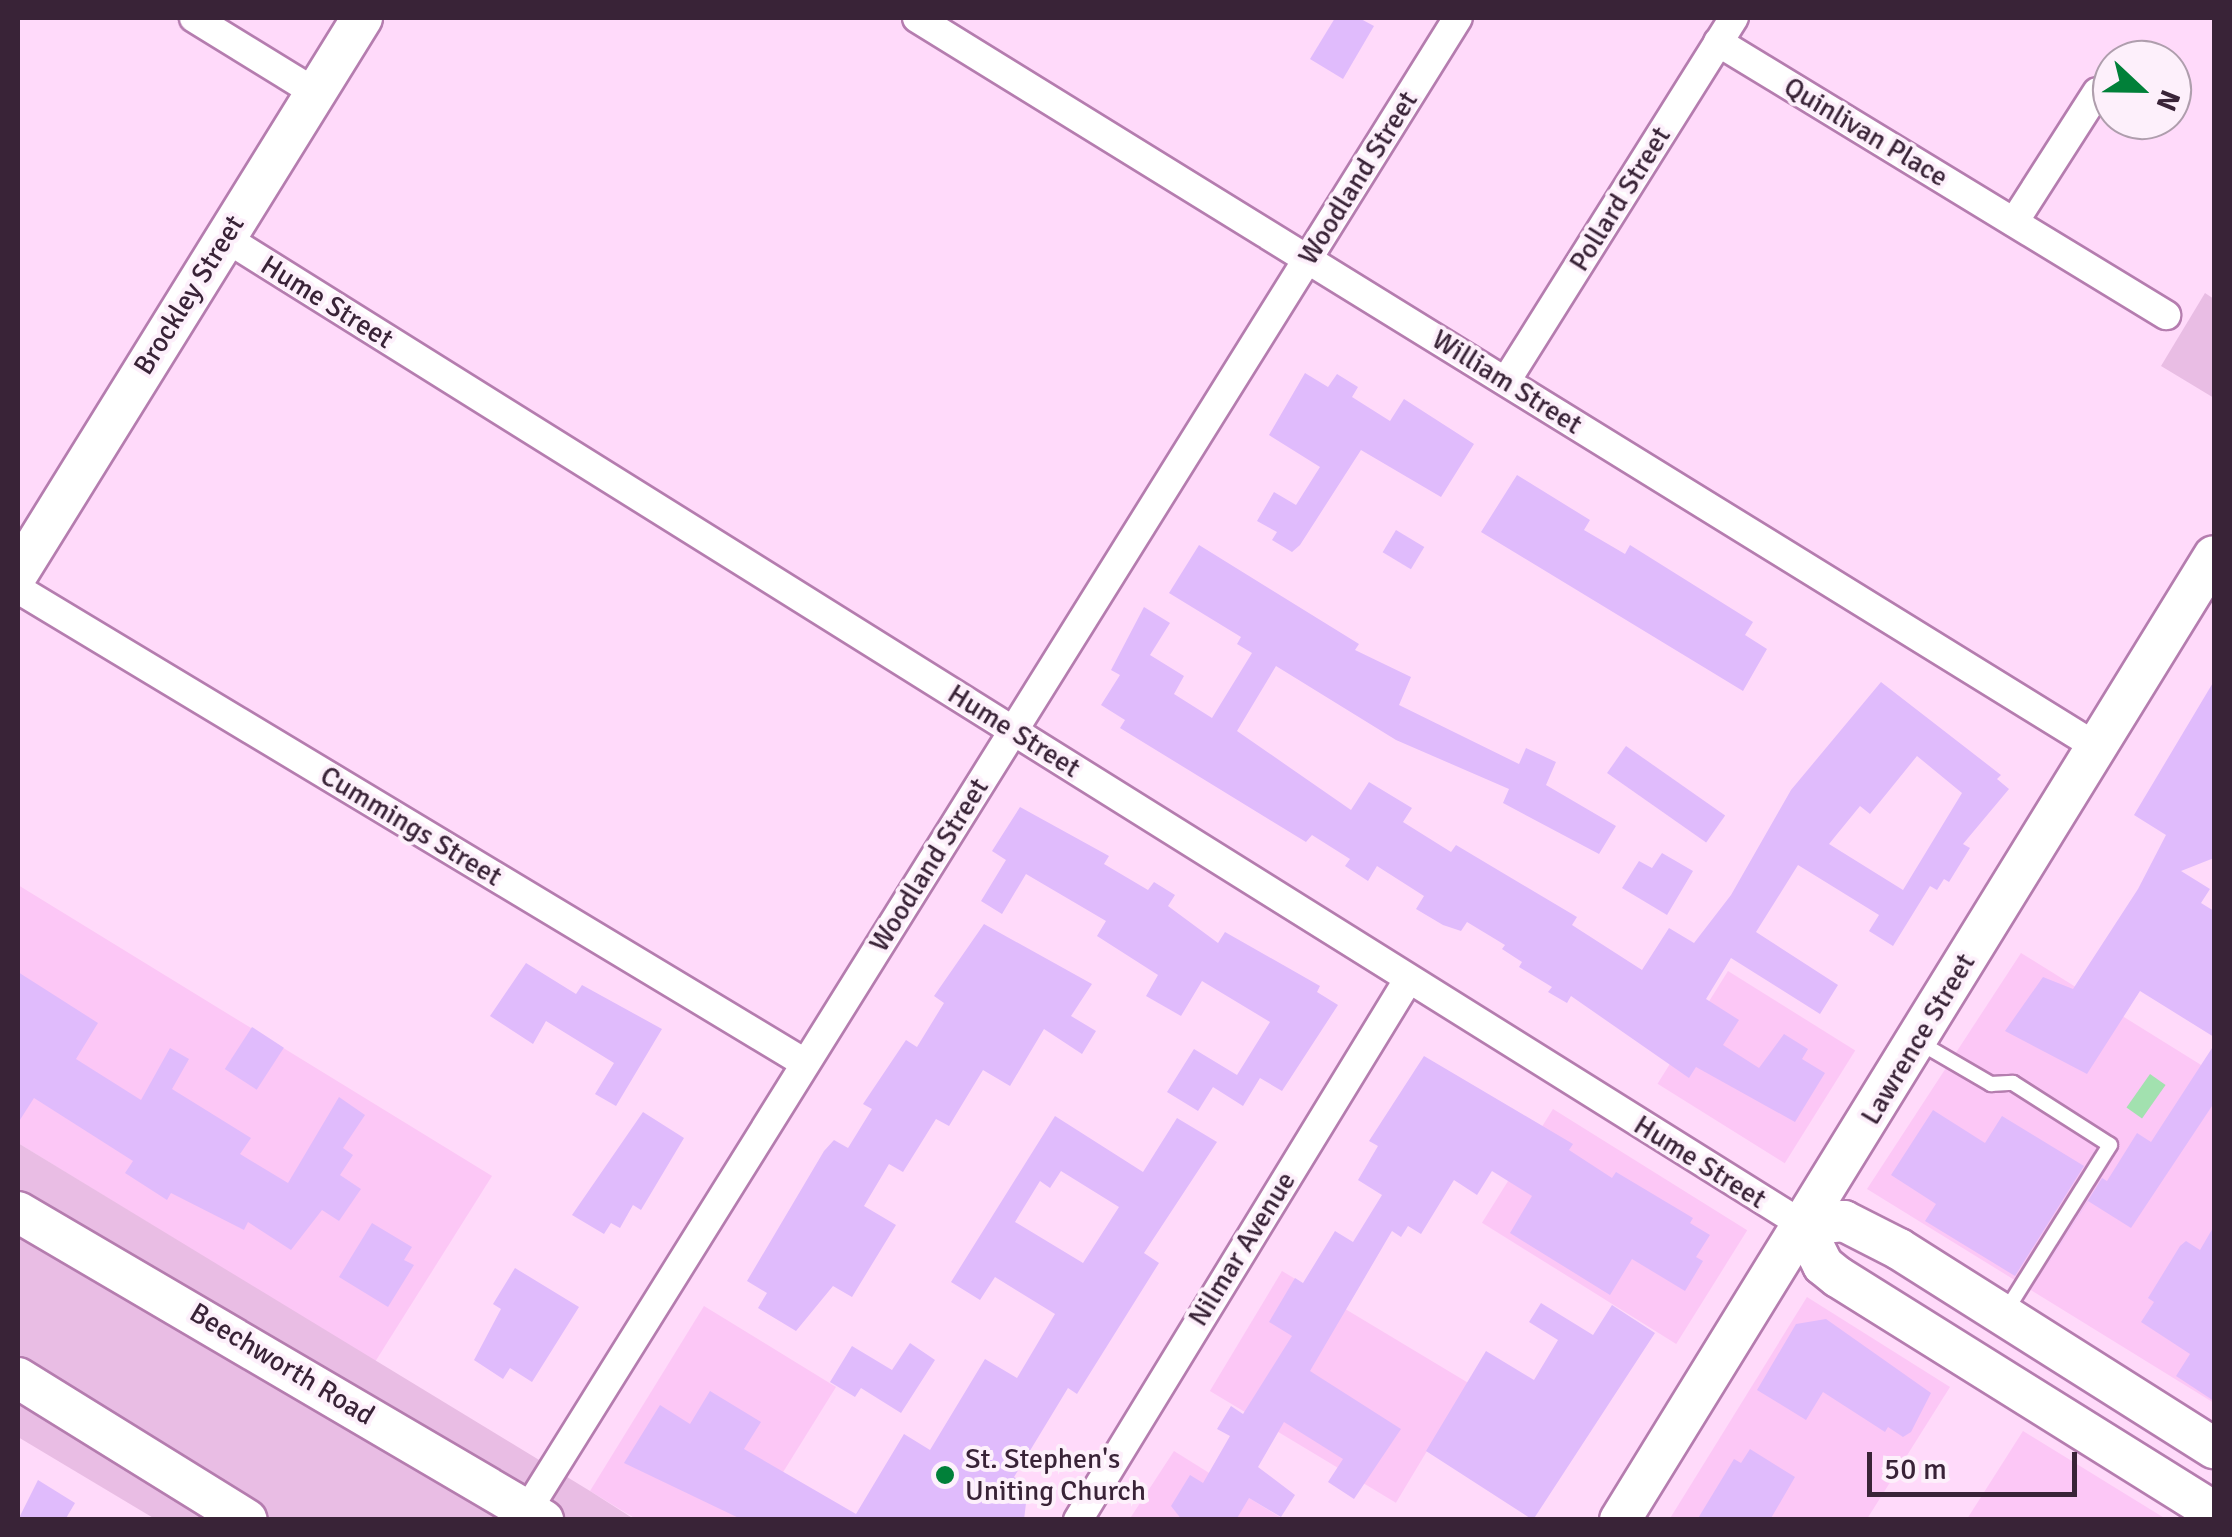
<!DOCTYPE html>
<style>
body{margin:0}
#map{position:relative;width:2232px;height:1537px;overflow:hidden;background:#ffdafa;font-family:Signika,sans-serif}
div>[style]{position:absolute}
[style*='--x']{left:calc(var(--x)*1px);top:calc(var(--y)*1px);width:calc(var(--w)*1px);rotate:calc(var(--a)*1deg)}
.built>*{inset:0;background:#fcc7f6;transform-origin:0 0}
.green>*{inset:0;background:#e9bde4}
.water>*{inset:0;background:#a2e1af;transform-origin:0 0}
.building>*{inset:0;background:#e0bbfc;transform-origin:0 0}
.roads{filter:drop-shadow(2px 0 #b57daf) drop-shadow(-2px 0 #b57daf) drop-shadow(0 2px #b57daf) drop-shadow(0 -2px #b57daf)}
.lane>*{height:14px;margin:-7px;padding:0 7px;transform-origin:7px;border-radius:7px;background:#fff}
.street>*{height:28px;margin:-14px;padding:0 14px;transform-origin:14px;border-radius:14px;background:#fff}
.secondary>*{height:40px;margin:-20px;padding:0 20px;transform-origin:20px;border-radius:20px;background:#fff}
.dots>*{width:28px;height:28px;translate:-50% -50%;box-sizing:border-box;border:5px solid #fdf0fb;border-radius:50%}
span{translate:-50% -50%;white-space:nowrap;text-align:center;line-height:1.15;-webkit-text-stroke:8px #fdf0fb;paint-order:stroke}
.street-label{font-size:28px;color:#392337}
.poi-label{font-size:28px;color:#392337}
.left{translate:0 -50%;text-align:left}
.frame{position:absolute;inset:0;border:20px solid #392337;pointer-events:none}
.north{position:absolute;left:2092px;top:40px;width:100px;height:100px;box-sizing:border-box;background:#fdf0fb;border:2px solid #af9ead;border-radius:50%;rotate:112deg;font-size:28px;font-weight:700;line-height:40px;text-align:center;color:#392337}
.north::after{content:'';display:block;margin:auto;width:35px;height:45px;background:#018039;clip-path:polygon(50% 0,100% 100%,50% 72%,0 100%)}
.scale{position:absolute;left:1867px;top:1452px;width:210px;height:45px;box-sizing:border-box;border:5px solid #392337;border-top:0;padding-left:12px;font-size:30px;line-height:35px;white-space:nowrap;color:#392337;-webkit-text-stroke:8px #fdf0fb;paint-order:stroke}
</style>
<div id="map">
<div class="built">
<div style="clip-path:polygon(18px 885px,492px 1176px,375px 1362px,18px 1143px)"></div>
<div style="clip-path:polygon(2021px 953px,2214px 1073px,2214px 1403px,1867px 1189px)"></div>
<div style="left:1728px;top:971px;width:150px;height:133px;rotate:32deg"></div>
<div style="left:1553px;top:1109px;width:229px;height:134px;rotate:32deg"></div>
<div style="left:1282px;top:1271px;width:217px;height:140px;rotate:31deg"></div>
<div style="clip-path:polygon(1807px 1297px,1950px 1387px,1867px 1519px,1669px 1520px)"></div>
<div style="clip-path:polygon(704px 1306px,836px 1387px,754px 1519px,636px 1519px,590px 1491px)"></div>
<div style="clip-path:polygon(2023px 1431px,2166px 1519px,1967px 1519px)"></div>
<div style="clip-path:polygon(1174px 1451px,1283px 1519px,1129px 1520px)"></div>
</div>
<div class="green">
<div style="clip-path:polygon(2205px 293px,2214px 299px,2214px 398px,2161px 366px)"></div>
<div style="clip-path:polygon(18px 1143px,590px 1491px,634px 1519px,155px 1519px,18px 1437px)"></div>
</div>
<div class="water">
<div style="left:2150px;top:1074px;width:19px;height:41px;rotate:35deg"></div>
</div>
<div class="building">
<div style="clip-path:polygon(1335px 18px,1359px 18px,1374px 26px,1343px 79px,1310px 59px)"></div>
<div style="clip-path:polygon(1305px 373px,1328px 387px,1337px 374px,1358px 387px,1352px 397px,1390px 421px,1404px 399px,1474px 444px,1441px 497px,1361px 450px,1300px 545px,1292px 552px,1272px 540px,1277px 532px,1257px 521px,1274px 492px,1296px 505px,1320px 467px,1269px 435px)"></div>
<div style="clip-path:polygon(1517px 475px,1590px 520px,1584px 530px,1625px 554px,1630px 545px,1753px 622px,1745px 635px,1767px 649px,1743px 691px,1481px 532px)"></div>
<div style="left:1396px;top:530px;width:33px;height:26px;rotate:31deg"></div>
<div style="clip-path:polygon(evenodd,1199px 545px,1359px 644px,1355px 650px,1411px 677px,1399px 705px,1519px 764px,1526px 748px,1556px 762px,1546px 785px,1616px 826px,1599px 854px,1503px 803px,1509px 789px,1396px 740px,1276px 666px,1237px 731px,1351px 810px,1369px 782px,1412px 808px,1403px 822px,1451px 852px,1456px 845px,1577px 917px,1572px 925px,1642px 970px,1669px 928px,1694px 943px,1731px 895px,1791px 790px,1881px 682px,2001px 775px,1997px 779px,2009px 789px,1963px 844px,1970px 848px,1949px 882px,1944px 879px,1937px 890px,1930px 886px,1893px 946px,1869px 931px,1879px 915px,1798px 865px,1756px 932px,1838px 985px,1820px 1014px,1731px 958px,1706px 999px,1739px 1020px,1723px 1045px,1759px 1068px,1784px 1034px,1808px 1049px,1802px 1059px,1825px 1073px,1795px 1122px,1696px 1067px,1689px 1078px,1571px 996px,1567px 1003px,1548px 992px,1552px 987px,1519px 967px,1522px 962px,1502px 949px,1505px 945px,1467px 922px,1461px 931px,1443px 925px,1416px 909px,1424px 896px,1377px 866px,1368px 881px,1345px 866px,1350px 859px,1312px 835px,1306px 842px,1120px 728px,1125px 720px,1101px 705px,1120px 675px,1111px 670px,1144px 607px,1170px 623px,1150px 655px,1184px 676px,1174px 694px,1212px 718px,1252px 653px,1237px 644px,1241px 637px,1169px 593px,1199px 545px,1917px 756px,1962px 793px,1903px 890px,1829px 844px,1860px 806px,1870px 814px,1917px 756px)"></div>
<div style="clip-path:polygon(2214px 681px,2214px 858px,2181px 871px,2210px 889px,2201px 903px,2214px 911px,2214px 1037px,2140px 991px,2087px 1074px,2005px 1031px,2043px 977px,2073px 989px,2138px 889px,2166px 835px,2134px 815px)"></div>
<div style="left:1626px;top:746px;width:121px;height:33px;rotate:35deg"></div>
<div style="clip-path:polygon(1020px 807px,1109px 856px,1104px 864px,1148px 890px,1154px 882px,1175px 895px,1168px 906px,1218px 943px,1225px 932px,1320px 986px,1317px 992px,1338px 1005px,1282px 1091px,1260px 1078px,1243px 1106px,1213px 1087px,1198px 1111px,1167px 1092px,1194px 1049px,1237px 1075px,1270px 1022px,1202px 981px,1181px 1016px,1146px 996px,1158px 975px,1097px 936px,1106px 921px,1026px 874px,1002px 914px,981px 901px,1006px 860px,992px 851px)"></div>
<div style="clip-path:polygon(1662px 853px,1693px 871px,1667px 915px,1622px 888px,1639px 861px,1652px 868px)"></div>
<div style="clip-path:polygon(984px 924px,1092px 984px,1071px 1016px,1096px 1031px,1082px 1054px,1044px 1029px,1010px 1086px,983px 1070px,949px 1126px,936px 1119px,903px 1172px,889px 1164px,864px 1206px,896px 1225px,852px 1297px,833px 1286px,796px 1331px,758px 1308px,767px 1293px,747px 1281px,824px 1151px,834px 1140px,848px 1148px,872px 1109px,863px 1104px,906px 1040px,917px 1047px,944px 1003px,934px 996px)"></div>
<div style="clip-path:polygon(526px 963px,576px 994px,582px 985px,662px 1029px,616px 1106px,595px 1094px,614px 1063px,546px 1021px,533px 1044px,490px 1016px)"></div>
<div style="clip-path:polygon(18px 972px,98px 1023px,76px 1059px,141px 1100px,170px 1048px,189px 1059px,172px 1089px,251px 1138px,240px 1154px,288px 1183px,339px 1097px,365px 1115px,343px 1148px,353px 1155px,340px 1175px,361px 1189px,339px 1221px,322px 1210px,291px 1250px,248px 1222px,244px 1230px,171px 1193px,167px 1200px,125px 1173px,133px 1161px,34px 1098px,18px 1123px)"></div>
<div style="left:252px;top:1027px;width:38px;height:50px;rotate:33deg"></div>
<div style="clip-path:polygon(2214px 1045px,2214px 1103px,2131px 1228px,2088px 1201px,2033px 1288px,2102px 1178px,2107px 1181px,2137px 1133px,2151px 1142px)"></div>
<div style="clip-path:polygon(1424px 1056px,1573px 1144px,1569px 1150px,1612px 1178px,1616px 1172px,1693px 1218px,1690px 1223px,1710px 1235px,1696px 1257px,1703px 1261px,1685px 1291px,1632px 1259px,1610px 1295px,1510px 1233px,1532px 1196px,1492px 1171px,1477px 1195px,1454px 1180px,1421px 1234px,1408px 1226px,1401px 1237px,1392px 1231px,1310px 1371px,1401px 1429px,1354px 1499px,1328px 1482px,1343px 1459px,1284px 1422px,1258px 1467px,1295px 1495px,1281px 1517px,1249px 1498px,1236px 1520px,1182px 1520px,1171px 1506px,1190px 1475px,1203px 1483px,1230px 1436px,1217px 1429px,1231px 1406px,1243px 1414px,1292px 1336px,1269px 1322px,1295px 1278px,1303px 1283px,1335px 1231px,1353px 1242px,1382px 1195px,1358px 1180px,1378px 1146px,1369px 1141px)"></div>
<div style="clip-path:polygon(1933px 1110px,1985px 1143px,2002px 1116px,2084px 1166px,2015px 1276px,1925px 1221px,1936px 1204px,1891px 1175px)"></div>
<div style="clip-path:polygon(643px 1112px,684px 1138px,641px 1210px,633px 1205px,620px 1228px,611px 1223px,604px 1234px,572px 1215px)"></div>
<div style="clip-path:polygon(evenodd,1055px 1116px,1143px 1172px,1177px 1118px,1217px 1142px,1144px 1253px,1159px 1263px,1077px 1394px,1068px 1388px,1014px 1477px,1028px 1486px,1024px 1520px,743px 1520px,624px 1463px,660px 1405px,690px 1424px,710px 1391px,761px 1422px,744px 1449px,856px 1514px,904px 1434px,930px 1450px,985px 1359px,1017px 1378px,1055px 1314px,995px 1277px,980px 1300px,951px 1282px,1055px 1116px,1061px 1171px,1119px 1207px,1083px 1263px,1015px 1222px,1040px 1181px,1050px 1188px,1061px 1171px)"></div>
<div style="clip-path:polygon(372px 1223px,412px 1247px,404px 1260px,414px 1265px,388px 1307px,339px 1277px)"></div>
<div style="clip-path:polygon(2214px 1226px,2214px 1401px,2176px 1376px,2190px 1354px,2141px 1322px,2154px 1302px,2148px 1298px,2180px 1246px,2186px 1241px,2200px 1250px)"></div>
<div style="clip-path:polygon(515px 1268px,579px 1307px,532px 1382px,510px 1368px,503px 1379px,474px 1360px,501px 1309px,493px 1304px)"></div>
<div style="clip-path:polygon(1541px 1303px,1593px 1335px,1612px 1305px,1655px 1333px,1533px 1520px,1426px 1451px,1486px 1351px,1534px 1380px,1558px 1340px,1529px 1322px)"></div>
<div style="clip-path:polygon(1826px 1319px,1931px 1393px,1911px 1432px,1903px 1437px,1888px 1427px,1885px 1432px,1823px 1392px,1806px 1420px,1757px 1390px,1796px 1324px)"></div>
<div style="clip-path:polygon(910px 1343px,935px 1360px,901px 1413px,861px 1388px,855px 1397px,830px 1382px,852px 1346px,892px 1370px)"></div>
<div style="clip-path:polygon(1750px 1449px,1795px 1477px,1770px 1520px,1697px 1520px,1734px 1459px,1741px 1463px)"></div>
<div style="clip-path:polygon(38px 1480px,75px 1503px,65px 1520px,18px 1520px)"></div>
</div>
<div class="roads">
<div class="lane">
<div style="--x:1917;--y:1041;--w:86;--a:30.2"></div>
<div style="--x:1991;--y:1084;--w:22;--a:-3"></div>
<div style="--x:2013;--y:1083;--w:115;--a:32.6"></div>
<div style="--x:2110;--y:1145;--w:199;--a:122.1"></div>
</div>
<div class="street">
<div style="--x:194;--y:18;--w:143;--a:31.6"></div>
<div style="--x:917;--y:18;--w:1387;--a:31.71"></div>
<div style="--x:1718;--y:42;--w:525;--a:31.36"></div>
<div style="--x:2014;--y:222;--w:154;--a:-57.4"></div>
<div style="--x:224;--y:237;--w:1863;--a:32.03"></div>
<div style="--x:1506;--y:381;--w:429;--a:-57.9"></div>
<div style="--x:18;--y:589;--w:919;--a:31.06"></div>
<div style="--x:528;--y:1509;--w:1757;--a:-58.05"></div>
<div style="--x:1078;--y:1520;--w:633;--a:-58.57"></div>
</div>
<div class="secondary">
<div style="--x:18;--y:573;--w:653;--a:-58.21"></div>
<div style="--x:18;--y:1212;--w:609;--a:30.4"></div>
<div style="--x:1803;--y:1225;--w:45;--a:63.4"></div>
<div style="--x:1823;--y:1265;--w:19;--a:39"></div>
<div style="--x:1838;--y:1277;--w:443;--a:32"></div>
<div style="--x:1803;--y:1225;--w:41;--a:-5.6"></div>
<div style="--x:1844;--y:1221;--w:62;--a:27"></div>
<div style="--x:1899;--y:1249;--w:373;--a:32.3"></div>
<div style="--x:18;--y:1378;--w:269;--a:31.8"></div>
<div style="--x:1620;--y:1520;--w:1132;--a:-58.36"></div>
</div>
</div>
<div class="dots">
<div style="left:945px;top:1475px;background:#018039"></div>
</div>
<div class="street-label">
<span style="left:1866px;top:132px;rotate:31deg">Quinlivan Place</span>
<span style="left:1358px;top:178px;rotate:-58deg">Woodland Street</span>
<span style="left:1620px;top:199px;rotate:-58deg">Pollard Street</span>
<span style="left:189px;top:295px;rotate:-58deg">Brockley Street</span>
<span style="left:327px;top:302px;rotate:32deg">Hume Street</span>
<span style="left:1507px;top:382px;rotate:32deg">William Street</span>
<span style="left:1014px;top:731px;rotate:32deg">Hume Street</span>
<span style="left:411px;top:826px;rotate:31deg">Cummings Street</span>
<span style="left:929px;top:865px;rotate:-58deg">Woodland Street</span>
<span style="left:1918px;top:1039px;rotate:-59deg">Lawrence Street</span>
<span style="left:1700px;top:1162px;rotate:32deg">Hume Street</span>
<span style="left:1242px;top:1249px;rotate:-58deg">Nilmar Avenue</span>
<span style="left:282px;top:1364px;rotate:31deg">Beechworth Road</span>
</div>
<div class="poi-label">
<span class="left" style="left:965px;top:1475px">St. Stephen's<br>Uniting Church</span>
</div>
<div class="frame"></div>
<div class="north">N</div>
<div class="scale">50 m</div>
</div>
